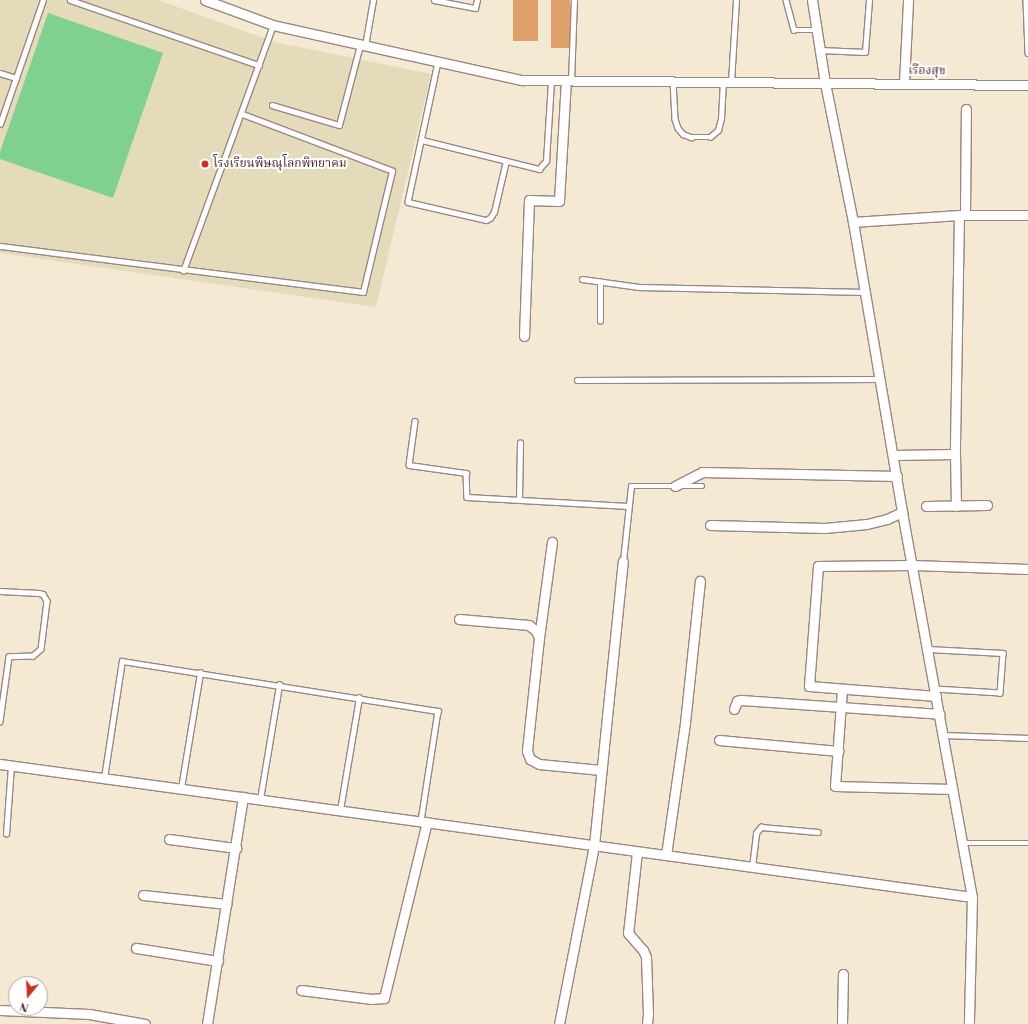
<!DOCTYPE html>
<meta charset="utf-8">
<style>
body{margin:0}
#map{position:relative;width:1028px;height:1024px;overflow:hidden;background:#f4ead4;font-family:"Libre Bodoni","Noto Serif Thai",serif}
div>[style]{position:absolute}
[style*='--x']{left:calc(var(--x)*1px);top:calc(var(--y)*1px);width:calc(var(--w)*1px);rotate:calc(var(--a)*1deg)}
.built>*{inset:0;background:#e3dbba}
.green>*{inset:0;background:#7fd091}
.building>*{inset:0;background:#dfa06a;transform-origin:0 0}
.roads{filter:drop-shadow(1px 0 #9f8480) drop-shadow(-1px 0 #9f8480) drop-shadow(0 1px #9f8480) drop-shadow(0 -1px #9f8480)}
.lane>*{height:4.5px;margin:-2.25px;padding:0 2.25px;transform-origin:2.25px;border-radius:2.25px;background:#fff}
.street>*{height:9px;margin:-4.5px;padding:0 4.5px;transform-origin:4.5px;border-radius:4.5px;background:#fff}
.dots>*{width:11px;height:11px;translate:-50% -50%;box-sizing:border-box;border:2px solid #fff;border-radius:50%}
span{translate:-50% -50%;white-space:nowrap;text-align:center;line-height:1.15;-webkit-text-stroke:4px #fff;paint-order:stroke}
.street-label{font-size:12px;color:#4a1f2b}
.poi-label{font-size:12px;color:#4a1f2b}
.left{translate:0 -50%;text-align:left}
.north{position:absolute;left:8px;top:976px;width:40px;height:40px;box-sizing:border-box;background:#fff;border:1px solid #b7a5aa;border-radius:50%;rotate:198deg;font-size:11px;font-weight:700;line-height:16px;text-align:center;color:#4a1f2b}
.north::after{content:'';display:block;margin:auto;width:14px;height:18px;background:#c8321e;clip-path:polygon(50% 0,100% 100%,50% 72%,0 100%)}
</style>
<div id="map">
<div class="built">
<div style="clip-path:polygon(0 0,158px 0,275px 42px,431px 74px,376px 307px,0 253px)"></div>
</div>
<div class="green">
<div style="clip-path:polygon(48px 13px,163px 53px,113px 198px,0 159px,0 152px)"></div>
</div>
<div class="building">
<div style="left:513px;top:0;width:25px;height:41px"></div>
<div style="left:551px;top:0;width:19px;height:48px"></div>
</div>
<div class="roads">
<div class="lane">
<div style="--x:70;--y:0;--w:200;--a:19"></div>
<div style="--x:434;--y:0;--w:42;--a:11"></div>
<div style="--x:475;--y:8;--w:8;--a:-76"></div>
<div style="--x:786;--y:0;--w:31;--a:75"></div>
<div style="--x:794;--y:30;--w:23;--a:0"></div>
<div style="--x:1026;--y:0;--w:53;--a:87.8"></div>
<div style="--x:365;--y:46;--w:47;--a:-80.1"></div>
<div style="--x:820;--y:50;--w:45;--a:2.5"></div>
<div style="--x:865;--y:52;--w:52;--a:-85.6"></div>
<div style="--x:438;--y:62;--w:143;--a:102.1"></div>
<div style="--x:408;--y:202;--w:80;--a:13"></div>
<div style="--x:486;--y:220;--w:4;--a:-27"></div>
<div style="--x:490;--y:218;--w:7;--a:-56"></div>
<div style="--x:494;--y:212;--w:52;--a:-76.8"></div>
<div style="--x:0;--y:73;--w:17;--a:17"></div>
<div style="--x:571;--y:81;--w:81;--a:-87.9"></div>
<div style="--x:673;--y:81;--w:38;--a:87"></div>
<div style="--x:675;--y:119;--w:9;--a:72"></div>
<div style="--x:678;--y:128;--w:8;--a:50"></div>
<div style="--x:683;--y:134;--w:9;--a:21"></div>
<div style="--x:691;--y:137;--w:19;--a:0"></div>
<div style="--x:710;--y:137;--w:11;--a:-41"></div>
<div style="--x:718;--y:130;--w:11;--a:-75"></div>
<div style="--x:721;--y:119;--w:37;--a:-87"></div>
<div style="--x:731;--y:82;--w:82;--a:-86.5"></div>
<div style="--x:272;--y:105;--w:70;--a:16.6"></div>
<div style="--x:339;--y:125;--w:83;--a:-75.3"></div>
<div style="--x:0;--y:124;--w:131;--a:-70.9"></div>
<div style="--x:422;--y:140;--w:121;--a:13.9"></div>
<div style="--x:539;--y:169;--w:11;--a:-49"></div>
<div style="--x:546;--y:161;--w:80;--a:-86.4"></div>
<div style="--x:0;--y:246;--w:366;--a:7.2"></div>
<div style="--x:363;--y:292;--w:124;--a:-76.5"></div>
<div style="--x:392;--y:171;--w:161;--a:-159.3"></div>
<div style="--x:183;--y:271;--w:262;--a:-69.9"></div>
<div style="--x:582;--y:279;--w:59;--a:7.9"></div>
<div style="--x:640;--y:287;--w:225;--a:1.3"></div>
<div style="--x:600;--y:321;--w:39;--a:-90"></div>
<div style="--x:577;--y:380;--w:304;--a:-0.2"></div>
<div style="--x:415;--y:421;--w:44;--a:97.8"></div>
<div style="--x:409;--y:465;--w:58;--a:8"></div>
<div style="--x:466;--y:473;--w:24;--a:88"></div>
<div style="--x:467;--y:497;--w:161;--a:3.2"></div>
<div style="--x:519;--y:500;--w:57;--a:-89"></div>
<div style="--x:623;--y:561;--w:75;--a:-83.9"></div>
<div style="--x:631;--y:486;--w:71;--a:0"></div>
<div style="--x:0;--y:591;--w:39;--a:3"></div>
<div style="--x:39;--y:593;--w:4;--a:14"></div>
<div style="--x:43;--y:594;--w:8;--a:60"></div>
<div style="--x:47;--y:601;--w:48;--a:97.1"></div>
<div style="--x:41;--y:649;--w:11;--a:139"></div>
<div style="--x:33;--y:656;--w:24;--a:178"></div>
<div style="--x:9;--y:657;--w:65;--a:98"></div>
<div style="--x:928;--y:649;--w:75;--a:3.1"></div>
<div style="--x:1003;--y:653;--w:40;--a:94.3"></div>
<div style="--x:1000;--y:693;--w:65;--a:-176.5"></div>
<div style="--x:944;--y:735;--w:84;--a:2"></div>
<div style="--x:104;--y:778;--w:118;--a:-81.3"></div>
<div style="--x:122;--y:661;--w:320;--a:9"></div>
<div style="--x:438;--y:711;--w:111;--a:98.8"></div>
<div style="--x:181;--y:788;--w:117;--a:-80.6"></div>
<div style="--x:260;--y:799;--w:116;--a:-80.5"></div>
<div style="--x:340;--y:810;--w:114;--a:-80.4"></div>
<div style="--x:6;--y:834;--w:68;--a:-85.8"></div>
<div style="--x:962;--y:843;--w:66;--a:0"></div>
<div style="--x:752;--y:867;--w:34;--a:-83"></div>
<div style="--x:756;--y:833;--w:8;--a:-50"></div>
<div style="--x:761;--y:827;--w:57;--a:5"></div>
</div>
<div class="street">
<div style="--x:205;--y:0;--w:72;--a:20.2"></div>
<div style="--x:273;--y:25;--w:255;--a:12.5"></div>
<div style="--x:522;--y:80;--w:506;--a:0.57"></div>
<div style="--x:812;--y:0;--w:84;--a:81.1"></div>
<div style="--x:825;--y:83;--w:142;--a:78.6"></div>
<div style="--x:853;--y:222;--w:294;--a:80.4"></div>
<div style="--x:902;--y:512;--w:391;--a:79.7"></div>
<div style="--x:972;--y:897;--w:127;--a:91.4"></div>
<div style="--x:904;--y:83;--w:83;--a:-87.2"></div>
<div style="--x:959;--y:215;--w:69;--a:0"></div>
<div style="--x:965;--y:215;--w:106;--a:-89.5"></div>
<div style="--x:853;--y:222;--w:106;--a:-3.8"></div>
<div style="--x:959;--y:215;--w:239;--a:91"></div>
<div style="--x:955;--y:454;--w:61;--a:179.1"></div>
<div style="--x:524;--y:336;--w:136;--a:-87.9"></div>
<div style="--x:529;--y:200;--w:30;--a:2"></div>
<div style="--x:559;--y:201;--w:120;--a:-86.7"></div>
<div style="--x:955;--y:454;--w:52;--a:88.9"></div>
<div style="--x:675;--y:486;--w:30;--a:-27"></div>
<div style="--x:702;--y:472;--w:195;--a:1.2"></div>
<div style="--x:926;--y:506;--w:61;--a:-0.9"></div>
<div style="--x:710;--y:525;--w:115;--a:1.5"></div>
<div style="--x:825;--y:528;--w:42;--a:-5.4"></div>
<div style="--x:867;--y:524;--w:21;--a:-14"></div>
<div style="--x:887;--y:519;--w:17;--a:-25"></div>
<div style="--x:459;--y:619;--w:70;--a:4.9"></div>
<div style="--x:529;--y:625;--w:9;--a:41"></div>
<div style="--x:536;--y:631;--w:8;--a:67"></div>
<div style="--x:539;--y:638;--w:114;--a:96.1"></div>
<div style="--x:527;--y:751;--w:9;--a:69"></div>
<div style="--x:530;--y:759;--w:10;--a:29"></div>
<div style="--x:539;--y:764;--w:62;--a:5.5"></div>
<div style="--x:539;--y:638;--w:97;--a:-82.3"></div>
<div style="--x:842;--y:689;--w:97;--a:94.1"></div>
<div style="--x:835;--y:786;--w:117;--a:1.5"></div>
<div style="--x:936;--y:696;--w:127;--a:-175.5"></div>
<div style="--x:809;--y:686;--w:120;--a:-85.7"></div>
<div style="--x:818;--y:566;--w:95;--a:-0.6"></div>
<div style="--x:913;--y:565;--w:115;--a:2"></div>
<div style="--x:734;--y:709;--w:9;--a:-69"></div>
<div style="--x:737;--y:701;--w:4;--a:-14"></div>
<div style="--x:741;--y:700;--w:199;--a:4"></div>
<div style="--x:719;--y:740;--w:120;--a:5.3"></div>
<div style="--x:0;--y:764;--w:981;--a:7.79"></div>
<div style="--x:169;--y:839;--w:68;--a:7.7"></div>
<div style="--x:637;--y:852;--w:81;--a:96.3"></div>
<div style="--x:628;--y:933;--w:23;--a:49"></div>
<div style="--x:643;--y:950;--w:8;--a:67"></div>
<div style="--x:646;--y:957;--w:57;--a:88"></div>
<div style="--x:648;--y:1014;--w:10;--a:96"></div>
<div style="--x:666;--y:855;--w:133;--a:-81.8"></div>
<div style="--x:685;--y:723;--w:143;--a:-84"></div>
<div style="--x:143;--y:895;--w:84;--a:6.1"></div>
<div style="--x:136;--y:948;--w:83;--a:9"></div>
<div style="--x:301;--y:990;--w:71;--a:7.3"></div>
<div style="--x:371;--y:999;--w:13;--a:-4"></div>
<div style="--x:384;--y:998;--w:181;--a:-76.3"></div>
<div style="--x:0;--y:1010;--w:89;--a:2.6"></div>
<div style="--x:89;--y:1014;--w:57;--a:10.1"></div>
<div style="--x:207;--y:1024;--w:230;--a:-81"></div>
<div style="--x:559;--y:1024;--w:182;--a:-78.9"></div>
<div style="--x:594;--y:845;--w:285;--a:-84.2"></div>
<div style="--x:842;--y:1024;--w:50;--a:-88.9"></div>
</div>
</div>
<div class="dots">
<div style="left:205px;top:164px;background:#c8321e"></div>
</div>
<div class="street-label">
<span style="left:927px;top:71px;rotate:1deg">เรืองสุข</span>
</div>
<div class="poi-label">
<span class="left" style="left:213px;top:164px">โรงเรียนพิษณุโลกพิทยาคม</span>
</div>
<div class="north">N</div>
</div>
